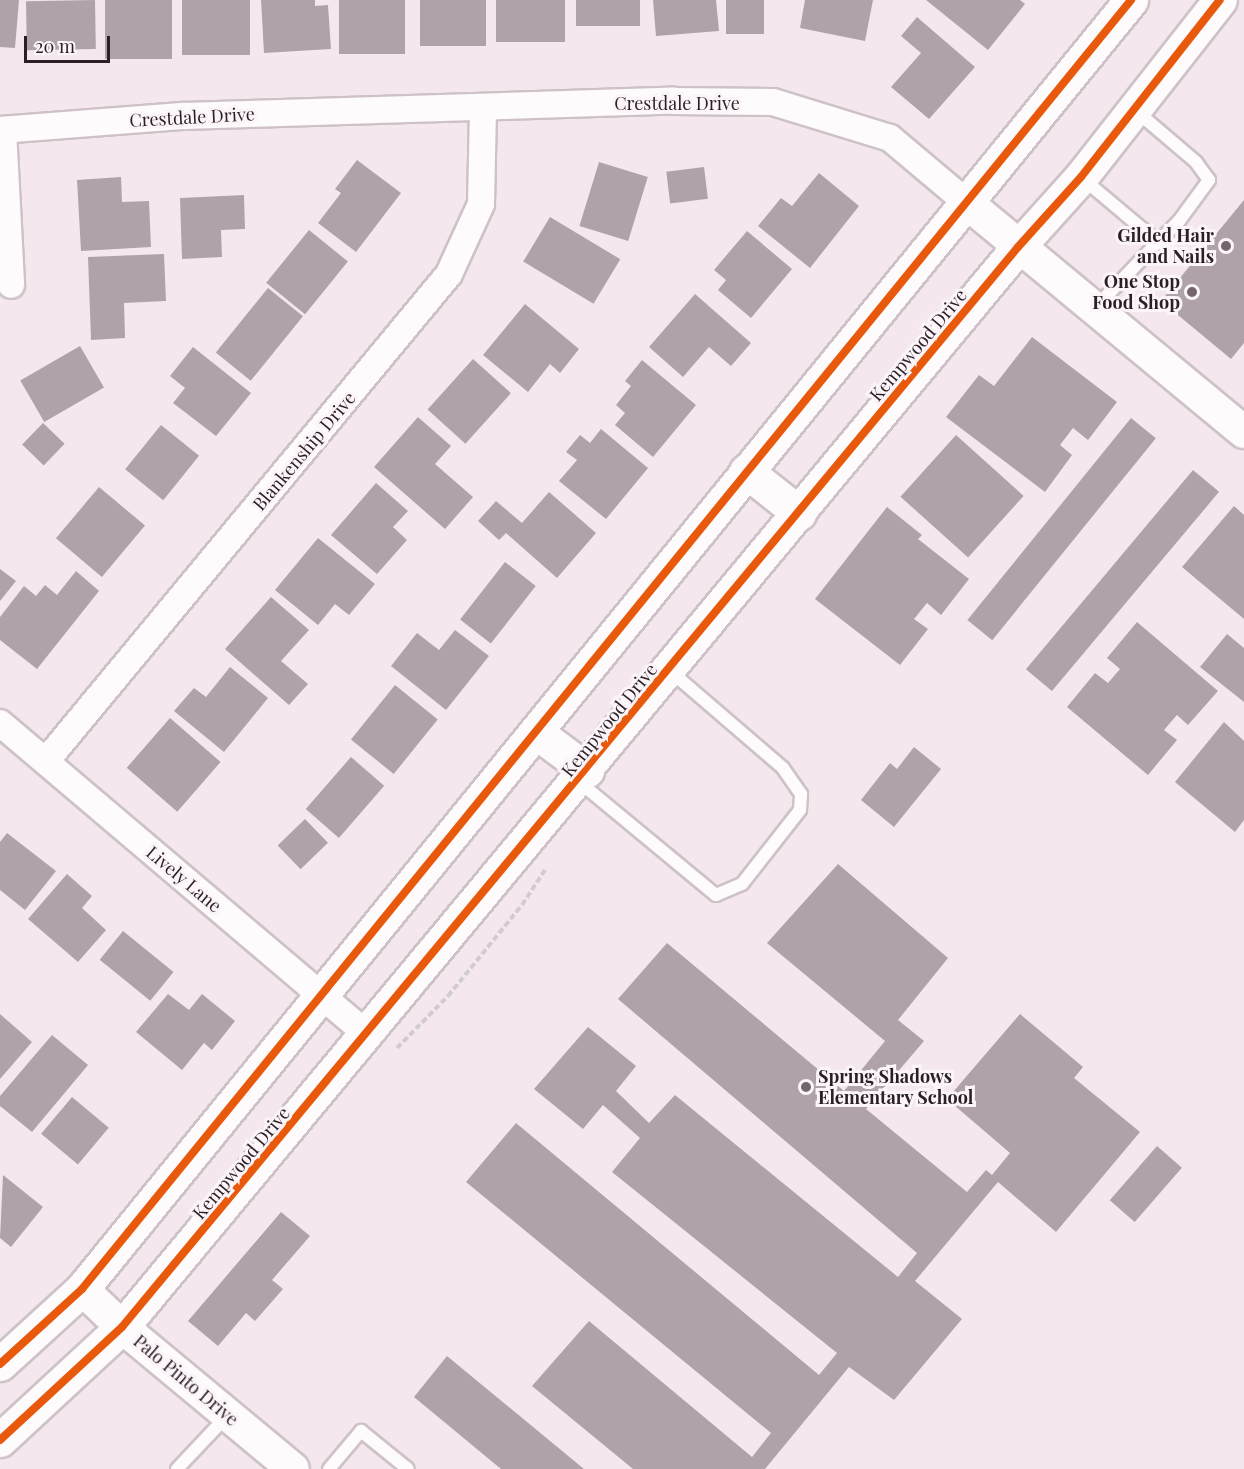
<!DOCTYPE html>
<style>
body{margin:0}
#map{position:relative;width:1244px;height:1469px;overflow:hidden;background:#f5e7ee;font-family:"Playfair Display",serif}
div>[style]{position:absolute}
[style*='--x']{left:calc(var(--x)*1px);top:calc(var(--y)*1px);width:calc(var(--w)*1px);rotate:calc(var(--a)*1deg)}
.building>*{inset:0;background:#afa3a9;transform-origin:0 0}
.path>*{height:4px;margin-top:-2px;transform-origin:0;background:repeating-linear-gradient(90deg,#d1cdcf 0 6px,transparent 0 9px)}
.roads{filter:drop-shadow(2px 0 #cec2c8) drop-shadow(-2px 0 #cec2c8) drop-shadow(0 2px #cec2c8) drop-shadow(0 -2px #cec2c8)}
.service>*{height:12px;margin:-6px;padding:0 6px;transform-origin:6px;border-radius:6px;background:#fefbfc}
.minor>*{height:26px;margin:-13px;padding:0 13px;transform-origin:13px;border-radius:13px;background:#fefbfc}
.tertiary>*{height:32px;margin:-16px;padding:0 16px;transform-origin:16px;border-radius:16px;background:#fefbfc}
.secondary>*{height:33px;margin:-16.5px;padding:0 16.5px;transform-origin:16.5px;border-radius:16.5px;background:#fefbfc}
.cycleway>*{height:8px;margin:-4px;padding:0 4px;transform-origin:4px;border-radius:4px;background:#e8590c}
.dots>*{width:16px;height:16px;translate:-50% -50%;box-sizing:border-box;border:3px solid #fbf4f8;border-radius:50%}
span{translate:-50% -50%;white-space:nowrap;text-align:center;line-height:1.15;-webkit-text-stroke:6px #fbf4f8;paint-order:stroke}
.street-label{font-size:18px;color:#2b1f26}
.poi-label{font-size:18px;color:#2b1f26;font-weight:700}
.right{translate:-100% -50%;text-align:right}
.left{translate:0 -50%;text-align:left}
.scale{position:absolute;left:24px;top:36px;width:86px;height:27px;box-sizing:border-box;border:3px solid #2b1f26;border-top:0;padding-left:8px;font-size:18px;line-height:21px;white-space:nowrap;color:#2b1f26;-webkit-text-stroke:4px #fbf4f8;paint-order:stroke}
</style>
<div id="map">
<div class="building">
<div style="clip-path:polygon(0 0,19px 0,15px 48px,0 47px)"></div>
<div style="left:95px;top:0;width:49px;height:69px;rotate:89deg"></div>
<div style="left:105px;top:0;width:67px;height:59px"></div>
<div style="left:182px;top:0;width:68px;height:55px"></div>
<div style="clip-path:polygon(261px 0,315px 0,315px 6px,328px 5px,331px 49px,264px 53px)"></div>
<div style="left:339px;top:0;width:66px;height:54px"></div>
<div style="left:420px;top:0;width:66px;height:46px"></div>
<div style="left:496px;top:0;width:69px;height:42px"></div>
<div style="left:576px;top:0;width:64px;height:26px"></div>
<div style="clip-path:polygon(653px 0,716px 0,719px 31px,656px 36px)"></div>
<div style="left:726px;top:0;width:38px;height:34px"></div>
<div style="clip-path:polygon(805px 0,873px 0,865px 41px,800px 28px)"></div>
<div style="clip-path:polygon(926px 0,1020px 0,1025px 4px,988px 50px)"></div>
<div style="clip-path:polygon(917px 17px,975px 67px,929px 119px,891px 87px,921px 53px,901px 36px)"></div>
<div style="clip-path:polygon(357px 160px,401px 193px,356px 252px,318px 223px,341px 193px,335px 189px)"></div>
<div style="left:599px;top:162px;width:51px;height:67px;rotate:17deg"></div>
<div style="left:704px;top:167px;width:32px;height:38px;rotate:83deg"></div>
<div style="clip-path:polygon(819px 173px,859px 206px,810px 268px,758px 226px,781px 198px,792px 206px)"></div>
<div style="clip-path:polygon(121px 177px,122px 202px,149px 201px,151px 247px,81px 251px,77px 180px)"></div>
<div style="clip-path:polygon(244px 195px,245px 229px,221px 230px,222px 257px,182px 259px,180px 198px)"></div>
<div style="clip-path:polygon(1244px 200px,1244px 343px,1231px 359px,1161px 301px)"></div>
<div style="left:550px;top:217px;width:82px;height:52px;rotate:31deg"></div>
<div style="left:309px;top:230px;width:50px;height:68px;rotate:39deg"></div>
<div style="clip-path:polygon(747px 231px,792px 269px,751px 318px,718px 290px,726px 280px,714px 270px)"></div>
<div style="clip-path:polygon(164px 254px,166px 301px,124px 303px,125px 338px,91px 340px,88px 257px)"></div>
<div style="left:268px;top:288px;width:45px;height:83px;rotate:39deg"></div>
<div style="clip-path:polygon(695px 294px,751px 343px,731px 366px,709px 347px,683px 377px,649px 347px)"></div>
<div style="clip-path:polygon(525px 304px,579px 349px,560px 373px,550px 364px,528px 392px,483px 355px)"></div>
<div style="clip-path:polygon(1032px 337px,1117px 402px,1088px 440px,1073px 428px,1060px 445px,1072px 455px,1045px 492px,946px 417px,979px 375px,994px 386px)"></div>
<div style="left:80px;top:346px;width:48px;height:69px;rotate:60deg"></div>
<div style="clip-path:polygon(193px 347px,251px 393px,216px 436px,173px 403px,185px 388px,170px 376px)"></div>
<div style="left:473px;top:359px;width:51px;height:68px;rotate:42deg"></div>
<div style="clip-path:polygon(642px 360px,696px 405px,653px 457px,615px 425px,625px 413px,616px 405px,631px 386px,625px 381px)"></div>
<div style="clip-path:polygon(418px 417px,451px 446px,435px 464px,473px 497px,445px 529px,374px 467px)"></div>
<div style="left:1131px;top:418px;width:32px;height:260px;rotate:39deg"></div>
<div style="left:43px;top:423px;width:30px;height:30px;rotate:44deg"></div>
<div style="left:161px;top:425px;width:49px;height:57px;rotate:39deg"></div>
<div style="clip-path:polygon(601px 429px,648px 468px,606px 519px,559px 481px,577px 460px,566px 452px,580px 435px,590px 443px)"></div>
<div style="left:956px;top:435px;width:91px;height:83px;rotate:42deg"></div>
<div style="left:1193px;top:470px;width:34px;height:260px;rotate:40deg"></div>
<div style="clip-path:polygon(376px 483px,408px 511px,393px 527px,407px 540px,377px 574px,331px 535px)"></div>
<div style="left:99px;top:487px;width:60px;height:67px;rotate:40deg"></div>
<div style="clip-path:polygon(549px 492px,596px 533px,557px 578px,506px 533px,499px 540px,478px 521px,496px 501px,522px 523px)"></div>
<div style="clip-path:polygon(1234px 506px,1244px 515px,1244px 619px,1182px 567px)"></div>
<div style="clip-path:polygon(887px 507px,922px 535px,918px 539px,969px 579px,941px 615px,927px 603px,914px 619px,928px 629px,900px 665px,815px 599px)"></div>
<div style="clip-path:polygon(318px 538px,375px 584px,349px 615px,335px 604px,318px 625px,275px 590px)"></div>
<div style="left:505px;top:562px;width:39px;height:73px;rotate:38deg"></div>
<div style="clip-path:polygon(0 569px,16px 581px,0 601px)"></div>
<div style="clip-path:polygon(76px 571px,99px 591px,37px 669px,0 640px,0 617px,24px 586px,36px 596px,45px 585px,57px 595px)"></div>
<div style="clip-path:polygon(271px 597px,309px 630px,281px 661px,308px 684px,289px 705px,225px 649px)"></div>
<div style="clip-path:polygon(1137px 622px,1218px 691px,1188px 725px,1177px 715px,1164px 730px,1177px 740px,1148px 775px,1067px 707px,1095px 673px,1108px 683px,1120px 669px,1107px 658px)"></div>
<div style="clip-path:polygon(455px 630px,489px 656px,446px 710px,391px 666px,417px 633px,439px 650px)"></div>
<div style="clip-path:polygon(1227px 634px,1244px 648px,1244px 702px,1200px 667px)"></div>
<div style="clip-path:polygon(230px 667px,268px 698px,224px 752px,174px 711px,194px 688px,206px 697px)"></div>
<div style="left:395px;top:685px;width:55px;height:70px;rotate:39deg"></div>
<div style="left:170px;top:718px;width:67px;height:66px;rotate:41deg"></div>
<div style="clip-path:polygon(1224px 722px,1244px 741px,1244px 820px,1235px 832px,1175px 782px)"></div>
<div style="clip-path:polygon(914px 747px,941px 769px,894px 827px,861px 800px,890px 763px,897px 769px)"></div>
<div style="left:351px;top:757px;width:44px;height:69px;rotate:41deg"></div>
<div style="left:305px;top:819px;width:33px;height:38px;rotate:46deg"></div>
<div style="clip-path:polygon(7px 833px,56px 871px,25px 910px,0 890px,0 842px)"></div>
<div style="clip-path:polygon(838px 864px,948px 958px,898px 1020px,924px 1041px,866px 1109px,967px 1192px,986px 1170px,992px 1175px,1010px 1153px,947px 1099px,1020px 1014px,1083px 1067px,1074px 1078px,1140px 1132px,1056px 1232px,998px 1182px,915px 1281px,962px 1319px,894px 1400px,849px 1367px,765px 1469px,633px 1469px,532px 1386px,589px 1321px,752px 1457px,771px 1433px,466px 1182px,516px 1123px,819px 1375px,837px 1353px,612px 1172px,640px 1138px,603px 1105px,583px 1129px,534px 1089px,588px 1027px,636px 1066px,616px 1091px,649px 1123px,675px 1095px,898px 1277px,917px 1253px,618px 999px,667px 943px,844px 1091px,885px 1041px,767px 943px)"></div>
<div style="clip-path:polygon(67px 874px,92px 896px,82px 908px,106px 930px,78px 962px,28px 919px)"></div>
<div style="left:123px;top:931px;width:65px;height:37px;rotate:39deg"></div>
<div style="clip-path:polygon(168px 994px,189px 1010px,202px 994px,235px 1021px,212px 1050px,204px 1043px,182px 1070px,136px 1032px)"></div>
<div style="clip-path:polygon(0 1014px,32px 1042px,0 1079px)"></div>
<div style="clip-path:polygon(52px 1035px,88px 1065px,32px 1132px,0 1106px,0 1096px)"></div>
<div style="left:72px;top:1097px;width:48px;height:48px;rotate:40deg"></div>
<div style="left:1157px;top:1146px;width:33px;height:72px;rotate:41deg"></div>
<div style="clip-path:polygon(3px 1175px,43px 1207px,11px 1247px,0 1238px)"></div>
<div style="clip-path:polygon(281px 1212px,310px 1236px,272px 1280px,283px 1289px,255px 1321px,246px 1313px,218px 1346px,188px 1321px)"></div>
<div style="clip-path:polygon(447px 1356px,584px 1469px,501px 1469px,414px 1397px)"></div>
</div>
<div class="path">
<div style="--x:397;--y:1048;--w:73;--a:-45.6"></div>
<div style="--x:448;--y:996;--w:117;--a:-50.9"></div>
<div style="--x:522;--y:905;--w:45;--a:-56.7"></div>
</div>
<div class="roads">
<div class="service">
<div style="--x:1082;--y:178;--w:99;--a:40.1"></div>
<div style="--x:1158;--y:242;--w:30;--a:-45"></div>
<div style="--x:1179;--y:221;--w:51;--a:-53.8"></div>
<div style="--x:1209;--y:180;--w:22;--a:-126"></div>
<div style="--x:1196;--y:162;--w:80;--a:-139.6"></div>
<div style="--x:1095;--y:308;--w:91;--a:-46.3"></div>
<div style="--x:578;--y:781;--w:179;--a:39.6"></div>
<div style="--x:716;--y:895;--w:28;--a:-23"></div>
<div style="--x:742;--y:884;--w:94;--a:-51.9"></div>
<div style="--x:800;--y:810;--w:16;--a:-86"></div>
<div style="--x:801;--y:794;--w:32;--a:-125"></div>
<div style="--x:783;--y:768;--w:150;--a:-139.3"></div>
<div style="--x:177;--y:1469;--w:73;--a:-46.7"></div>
<div style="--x:329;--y:1469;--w:50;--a:-49.9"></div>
<div style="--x:361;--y:1431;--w:60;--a:39"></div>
</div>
<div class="minor">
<div style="--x:0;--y:130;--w:185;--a:-4.4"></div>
<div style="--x:184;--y:116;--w:490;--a:-1.8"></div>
<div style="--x:674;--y:101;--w:99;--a:0.6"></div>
<div style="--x:773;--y:102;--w:122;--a:17.1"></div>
<div style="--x:890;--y:138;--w:99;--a:40.1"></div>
<div style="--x:3;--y:130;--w:155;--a:87"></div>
<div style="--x:0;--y:723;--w:482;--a:40.3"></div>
<div style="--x:46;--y:761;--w:632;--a:-50.39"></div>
<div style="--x:449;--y:274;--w:77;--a:-65.4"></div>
<div style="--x:481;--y:204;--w:97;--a:-88.8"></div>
</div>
<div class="tertiary">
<div style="--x:966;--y:202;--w:361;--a:39.6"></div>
<div style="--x:82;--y:1289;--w:55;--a:43.5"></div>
<div style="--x:122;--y:1327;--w:222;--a:39.7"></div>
</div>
<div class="secondary">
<div style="--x:746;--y:471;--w:68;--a:38.4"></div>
<div style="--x:536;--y:732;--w:64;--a:36.7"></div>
<div style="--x:0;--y:1364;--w:111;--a:-42.4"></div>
<div style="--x:82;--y:1289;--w:1662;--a:-50.86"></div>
<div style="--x:0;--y:1440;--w:166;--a:-42.8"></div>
<div style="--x:122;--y:1327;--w:1403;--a:-50.32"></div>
<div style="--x:1018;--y:247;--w:94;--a:-48"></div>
<div style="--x:1081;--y:177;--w:225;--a:-51.9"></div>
</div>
</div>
<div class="cycleway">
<div style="--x:0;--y:1364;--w:111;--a:-42.4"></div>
<div style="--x:82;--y:1289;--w:1662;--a:-50.86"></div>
<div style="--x:0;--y:1440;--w:166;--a:-42.8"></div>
<div style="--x:122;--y:1327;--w:1403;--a:-50.32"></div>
<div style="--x:1018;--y:247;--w:94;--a:-48"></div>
<div style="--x:1081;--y:177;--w:225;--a:-51.9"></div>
</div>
<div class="dots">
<div style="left:1226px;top:246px;background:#72656c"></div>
<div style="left:1192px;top:292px;background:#72656c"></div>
<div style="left:806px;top:1087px;background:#72656c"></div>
</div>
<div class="street-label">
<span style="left:677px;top:103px">Crestdale Drive</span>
<span style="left:192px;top:117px;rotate:-3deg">Crestdale Drive</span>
<span style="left:918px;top:345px;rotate:-50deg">Kempwood Drive</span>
<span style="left:304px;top:451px;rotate:-50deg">Blankenship Drive</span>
<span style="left:609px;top:720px;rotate:-51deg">Kempwood Drive</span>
<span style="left:184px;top:879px;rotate:40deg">Lively Lane</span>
<span style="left:241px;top:1163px;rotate:-50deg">Kempwood Drive</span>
<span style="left:186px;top:1380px;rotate:40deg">Palo Pinto Drive</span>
</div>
<div class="poi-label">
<span class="right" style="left:1214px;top:246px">Gilded Hair<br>and Nails</span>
<span class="right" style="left:1180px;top:292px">One Stop<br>Food Shop</span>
<span class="left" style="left:818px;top:1087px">Spring Shadows<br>Elementary School</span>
</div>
<div class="scale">20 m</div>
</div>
